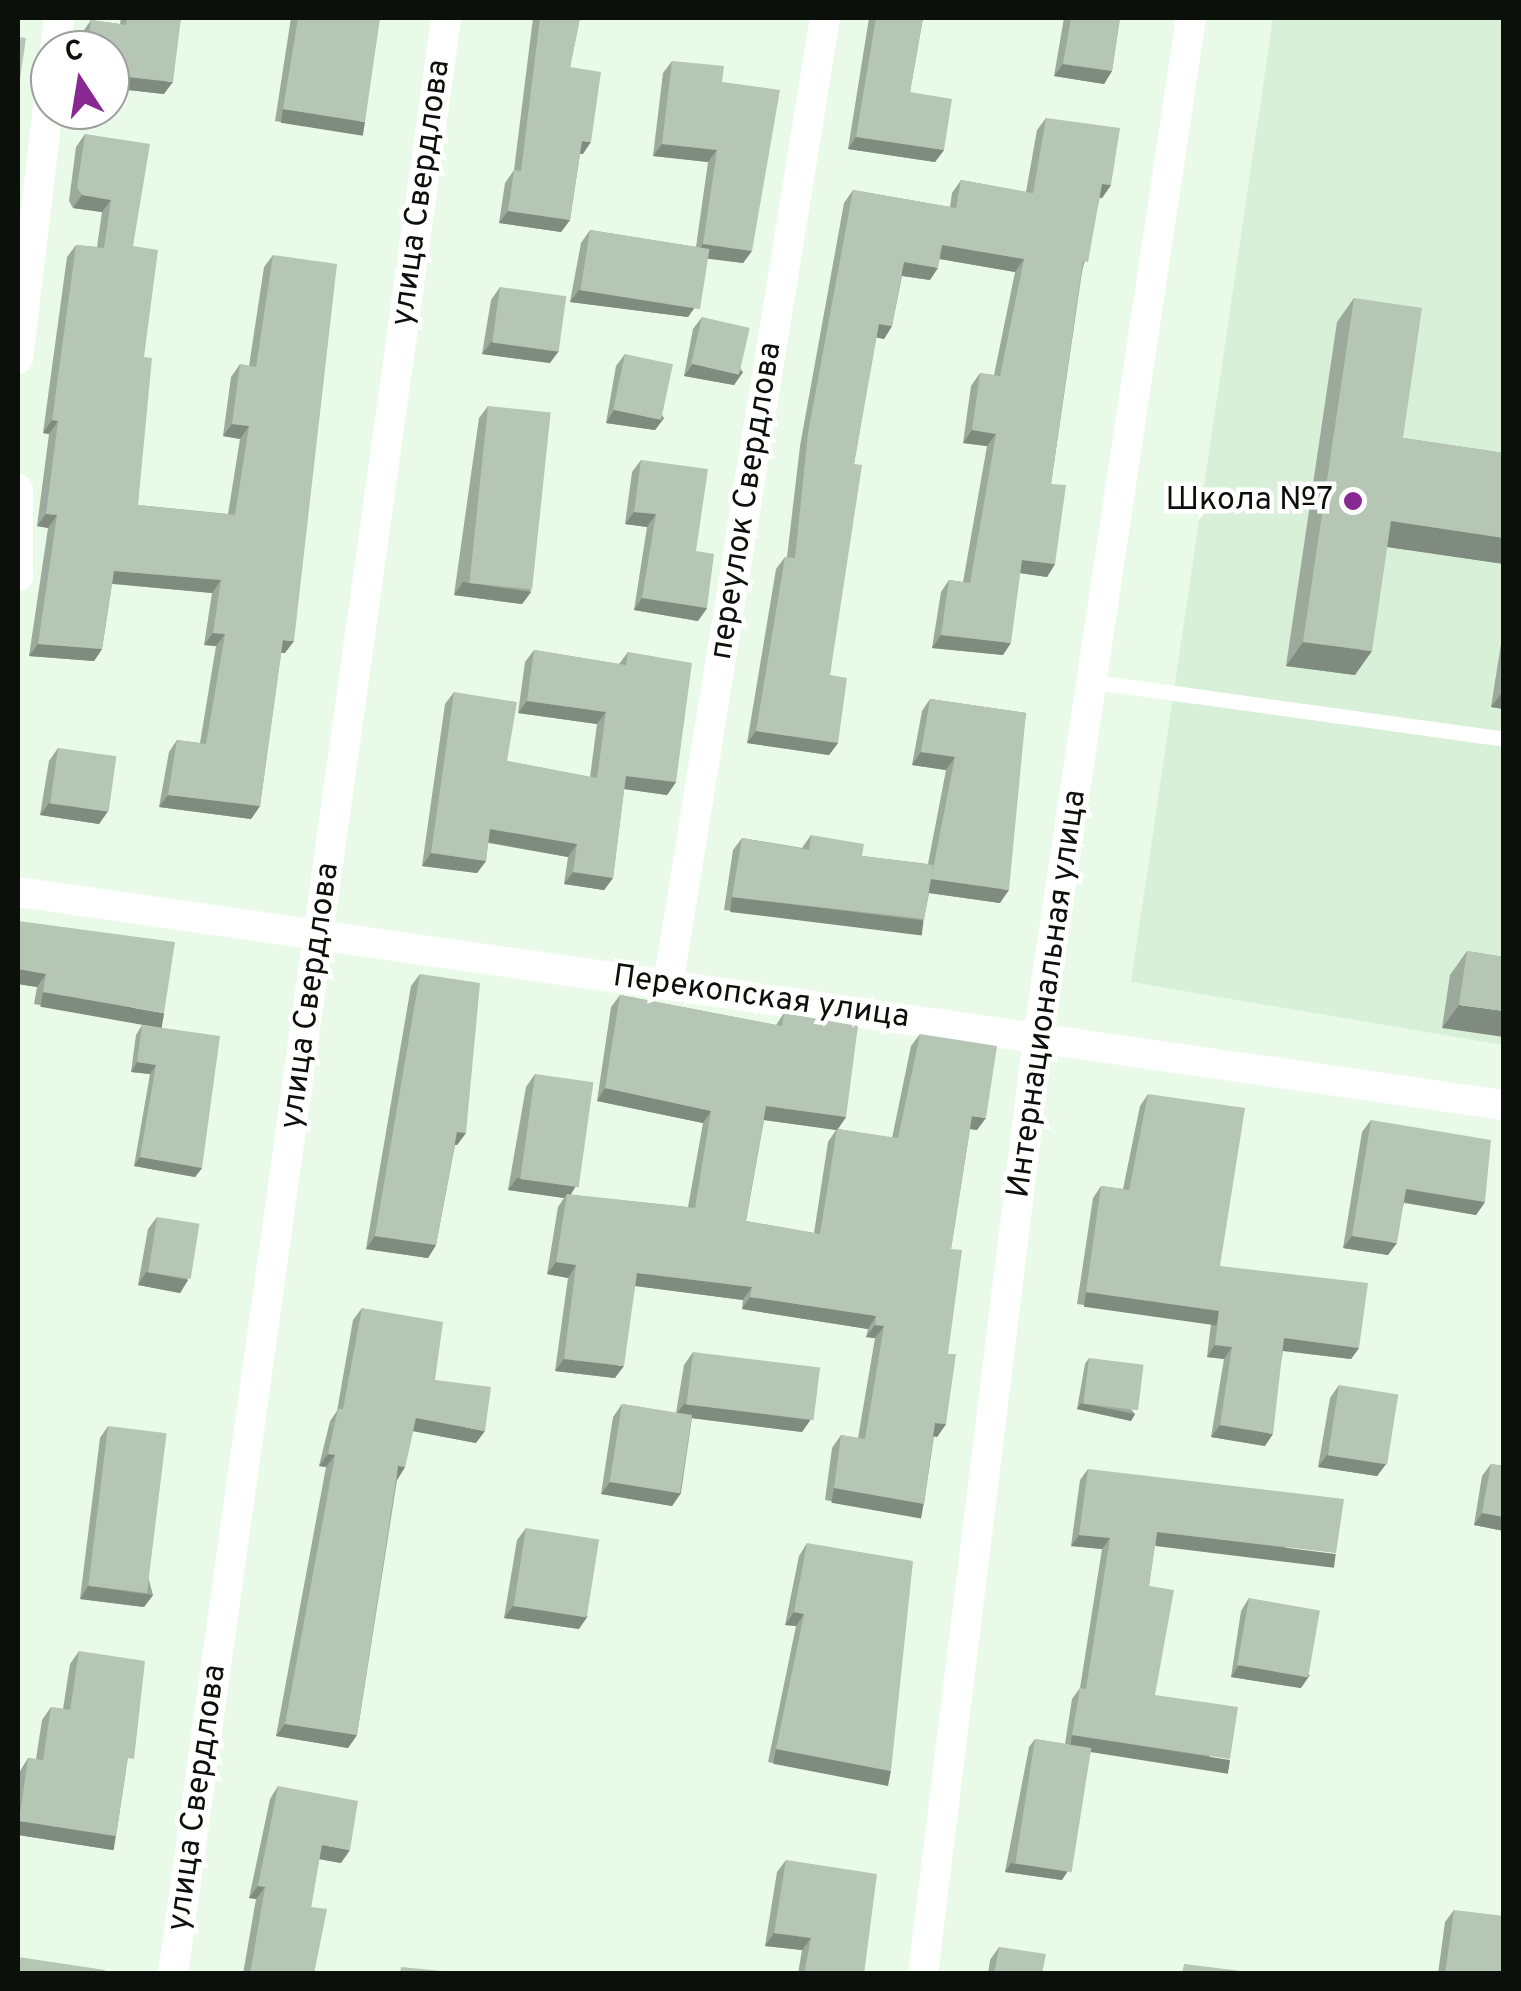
<!DOCTYPE html>
<meta charset="utf-8">
<style>
body{margin:0}
#map{position:relative;width:1521px;height:1991px;overflow:hidden;background:#e9fae8;font-family:Overpass,sans-serif}
div>[style]{position:absolute}
[style*='--x']{left:calc(var(--x)*1px);top:calc(var(--y)*1px);width:calc(var(--w)*1px);rotate:calc(var(--a)*1deg)}
.built>*{inset:0;background:#d9f0d8}
.lane>*{height:15px;margin:-7.5px;padding:0 7.5px;transform-origin:7.5px;border-radius:7.5px;background:#fff}
.street>*{height:30px;margin:-15px;padding:0 15px;transform-origin:15px;border-radius:15px;background:#fff}
.wall>*{inset:0;background:#9caa9b}
.shaded-wall>*{inset:0;background:#7f8b7e;transform-origin:0 0}
.building>*{inset:0;background:#b5c6b4;transform-origin:0 0}
.dots>*{width:28px;height:28px;translate:-50% -50%;box-sizing:border-box;border:5px solid #fff;border-radius:50%}
span{translate:-50% -50%;white-space:nowrap;text-align:center;line-height:1.15;-webkit-text-stroke:9px #fff;paint-order:stroke}
.street-label{font-size:32px;color:#0b100a}
.poi-label{font-size:32px;color:#0b100a}
.right{translate:-100% -50%;text-align:right}
.frame{position:absolute;inset:0;border:20px solid #0b100a;pointer-events:none}
.north{position:absolute;left:30px;top:30px;width:100px;height:100px;box-sizing:border-box;background:#fff;border:2px solid #9d9f9d;border-radius:50%;rotate:348deg;font-size:28px;font-weight:700;line-height:40px;text-align:center;color:#0b100a}
.north::after{content:'';display:block;margin:auto;width:35px;height:45px;background:#882892;clip-path:polygon(50% 0,100% 100%,50% 72%,0 100%)}
</style>
<div id="map">
<div class="built">
<div style="clip-path:polygon(1273px 18px,1503px 20px,1503px 1045px,1131px 982px)"></div>
</div>
<div class="lane">
<div style="--x:1095;--y:682;--w:413;--a:7.9"></div>
</div>
<div class="street">
<div style="--x:55;--y:50;--w:32;--a:-83"></div>
<div style="--x:18;--y:359;--w:271;--a:-83.2"></div>
<div style="--x:18;--y:489;--w:88;--a:90"></div>
<div style="--x:18;--y:892;--w:1501;--a:8.16"></div>
<div style="--x:668;--y:985;--w:980;--a:-80.78"></div>
<div style="--x:173;--y:1974;--w:1975;--a:-82.05"></div>
<div style="--x:923;--y:1974;--w:944;--a:-83"></div>
<div style="--x:1038;--y:1037;--w:1030;--a:-81.46"></div>
</div>
<div class="wall">
<div style="clip-path:polygon(121px 18px,181px 18px,164px 94px,110px 88px,110px 50px,80px 50px,82px 33px,91px 20px,120px 24px)"></div>
<div style="clip-path:polygon(291px 18px,380px 18px,357px 134px,275px 121px)"></div>
<div style="clip-path:polygon(533px 18px,580px 18px,570px 67px,583px 154px,580px 154px,570px 220px,561px 232px,499px 223px,505px 183px,514px 170px)"></div>
<div style="clip-path:polygon(869px 18px,923px 18px,910px 92px,944px 150px,935px 162px,848px 149px)"></div>
<div style="clip-path:polygon(1064px 18px,1120px 18px,1112px 71px,1104px 84px,1054px 76px)"></div>
<div style="clip-path:polygon(672px 61px,722px 82px,752px 251px,743px 263px,707px 258px,697px 304px,688px 317px,570px 302px,581px 243px,590px 230px,696px 247px,708px 162px,653px 156px,663px 73px)"></div>
<div style="clip-path:polygon(1046px 118px,1111px 185px,1102px 198px,1100px 197px,1082px 272px,1051px 484px,1055px 564px,1047px 577px,1020px 573px,1003px 655px,932px 648px,941px 592px,949px 580px,963px 582px,987px 446px,963px 443px,971px 386px,980px 373px,994px 375px,1015px 272px,940px 259px,930px 280px,902px 276px,892px 326px,884px 339px,876px 337px,854px 464px,830px 675px,838px 743px,829px 755px,747px 743px,776px 569px,785px 557px,787px 557px,800px 446px,844px 203px,853px 190px,950px 207px,952px 193px,961px 180px,1026px 192px,1037px 130px)"></div>
<div style="clip-path:polygon(85px 134px,133px 246px,144px 357px,138px 505px,228px 514px,240px 439px,223px 436px,231px 377px,240px 364px,249px 366px,264px 267px,273px 255px,285px 653px,281px 653px,260px 806px,251px 819px,159px 807px,169px 752px,177px 740px,200px 743px,216px 646px,204px 645px,212px 593px,112px 584px,102px 649px,94px 661px,29px 656px,48px 528px,37px 526px,49px 434px,43px 433px,67px 257px,76px 245px,97px 247px,102px 212px,73px 208px,69px 201px,76px 147px)"></div>
<div style="clip-path:polygon(500px 287px,550px 363px,482px 354px,491px 300px)"></div>
<div style="clip-path:polygon(1354px 298px,1403px 438px,1504px 453px,1504px 564px,1387px 547px,1355px 675px,1286px 666px,1337px 322px)"></div>
<div style="clip-path:polygon(702px 317px,743px 372px,734px 385px,684px 376px,693px 329px)"></div>
<div style="clip-path:polygon(625px 354px,664px 418px,655px 430px,606px 423px,616px 366px)"></div>
<div style="clip-path:polygon(488px 406px,531px 592px,522px 604px,454px 595px,479px 418px)"></div>
<div style="clip-path:polygon(641px 460px,707px 608px,698px 621px,634px 610px,647px 527px,625px 524px,632px 472px)"></div>
<div style="clip-path:polygon(1504px 625px,1504px 709px,1491px 707px)"></div>
<div style="clip-path:polygon(534px 650px,619px 664px,628px 652px,676px 782px,667px 795px,624px 789px,613px 878px,604px 890px,564px 884px,568px 857px,488px 843px,486px 861px,477px 873px,422px 866px,445px 704px,454px 692px,507px 761px,590px 777px,597px 724px,518px 713px,525px 662px)"></div>
<div style="clip-path:polygon(930px 699px,1026px 713px,1000px 903px,929px 893px,924px 919px,916px 931px,724px 910px,733px 850px,742px 838px,802px 848px,811px 835px,862px 856px,928px 864px,946px 770px,912px 765px,922px 711px)"></div>
<div style="clip-path:polygon(58px 748px,108px 811px,99px 824px,40px 815px,49px 761px)"></div>
<div style="clip-path:polygon(18px 921px,155px 1025px,34px 1004px,37px 987px,18px 984px)"></div>
<div style="clip-path:polygon(1467px 951px,1504px 957px,1442px 1028px,1450px 975px)"></div>
<div style="clip-path:polygon(420px 974px,466px 1133px,457px 1145px,455px 1145px,436px 1245px,428px 1258px,366px 1249px,411px 986px)"></div>
<div style="clip-path:polygon(evenodd,620px 995px,776px 1025px,784px 1013px,846px 1117px,838px 1129px,892px 1138px,911px 1046px,920px 1034px,977px 1130px,970px 1129px,951px 1249px,946px 1424px,937px 1437px,934px 1436px,924px 1504px,915px 1516px,825px 1500px,832px 1448px,841px 1435px,858px 1438px,875px 1338px,866px 1337px,868px 1329px,742px 1309px,743px 1300px,635px 1286px,615px 1378px,555px 1371px,568px 1278px,547px 1274px,558px 1207px,564px 1198px,508px 1190px,526px 1087px,535px 1074px,571px 1195px,688px 1207px,703px 1123px,597px 1101px,611px 1007px,620px 995px,764px 1120px,836px 1130px,828px 1142px,814px 1233px,746px 1221px,764px 1120px)"></div>
<div style="clip-path:polygon(142px 1025px,202px 1168px,195px 1177px,134px 1166px,150px 1074px,131px 1072px,136px 1035px)"></div>
<div style="clip-path:polygon(1148px 1094px,1220px 1266px,1359px 1348px,1351px 1359px,1283px 1351px,1265px 1446px,1211px 1437px,1224px 1359px,1207px 1357px,1211px 1323px,1077px 1304px,1093px 1198px,1101px 1186px,1123px 1189px,1140px 1106px)"></div>
<div style="clip-path:polygon(1371px 1120px,1485px 1202px,1476px 1215px,1404px 1203px,1388px 1255px,1343px 1248px,1362px 1132px)"></div>
<div style="clip-path:polygon(157px 1217px,188px 1280px,180px 1293px,138px 1285px,148px 1229px)"></div>
<div style="clip-path:polygon(362px 1308px,435px 1380px,476px 1443px,413px 1431px,405px 1467px,397px 1480px,357px 1735px,348px 1748px,276px 1736px,326px 1467px,319px 1466px,330px 1421px,337px 1411px,353px 1320px)"></div>
<div style="clip-path:polygon(693px 1352px,811px 1419px,802px 1432px,692px 1418px,681px 1493px,672px 1506px,601px 1494px,613px 1417px,622px 1404px,676px 1413px,684px 1365px)"></div>
<div style="clip-path:polygon(1089px 1358px,1135px 1414px,1131px 1421px,1077px 1409px,1085px 1364px)"></div>
<div style="clip-path:polygon(1339px 1385px,1386px 1464px,1377px 1476px,1318px 1467px,1330px 1398px)"></div>
<div style="clip-path:polygon(108px 1426px,153px 1595px,144px 1607px,80px 1599px,100px 1438px)"></div>
<div style="clip-path:polygon(1491px 1464px,1504px 1466px,1504px 1531px,1474px 1525px,1482px 1476px)"></div>
<div style="clip-path:polygon(1088px 1469px,1328px 1564px,1155px 1544px,1149px 1586px,1155px 1695px,1222px 1770px,1091px 1750px,1062px 1880px,1005px 1872px,1029px 1747px,1035px 1739px,1065px 1744px,1072px 1699px,1080px 1688px,1102px 1549px,1071px 1546px,1080px 1480px)"></div>
<div style="clip-path:polygon(526px 1528px,579px 1629px,504px 1618px,517px 1540px)"></div>
<div style="clip-path:polygon(807px 1543px,891px 1771px,882px 1784px,768px 1762px,796px 1626px,785px 1625px,799px 1556px)"></div>
<div style="clip-path:polygon(1249px 1598px,1301px 1688px,1231px 1677px,1241px 1611px)"></div>
<div style="clip-path:polygon(79px 1651px,126px 1770px,116px 1836px,107px 1849px,18px 1835px,18px 1784px,20px 1771px,28px 1758px,36px 1759px,42px 1720px,51px 1707px,63px 1709px,70px 1664px)"></div>
<div style="clip-path:polygon(278px 1786px,341px 1863px,319px 1859px,311px 1907px,314px 1974px,243px 1974px,256px 1899px,249px 1898px,270px 1799px)"></div>
<div style="clip-path:polygon(786px 1860px,864px 1974px,798px 1974px,802px 1950px,765px 1946px,777px 1872px)"></div>
<div style="clip-path:polygon(1454px 1910px,1504px 1974px,1438px 1974px,1445px 1922px)"></div>
<div style="clip-path:polygon(999px 1947px,1042px 1974px,988px 1974px,990px 1960px)"></div>
</div>
<div class="shaded-wall">
<div style="clip-path:polygon(1063px 64px,1112px 71px,1104px 84px,1054px 76px)"></div>
<div style="clip-path:polygon(110px 75px,173px 82px,164px 94px,110px 88px)"></div>
<div style="left:283px;top:109px;width:83px;height:14px;rotate:9deg"></div>
<div style="clip-path:polygon(856px 137px,944px 150px,935px 162px,848px 149px)"></div>
<div style="clip-path:polygon(582px 141px,591px 142px,583px 154px,573px 153px)"></div>
<div style="clip-path:polygon(662px 144px,717px 150px,708px 162px,653px 156px)"></div>
<div style="clip-path:polygon(1102px 184px,1111px 185px,1102px 198px,1093px 197px)"></div>
<div style="clip-path:polygon(82px 195px,111px 200px,102px 212px,73px 208px)"></div>
<div style="clip-path:polygon(508px 211px,570px 220px,561px 232px,499px 223px)"></div>
<div style="clip-path:polygon(703px 244px,752px 251px,743px 263px,694px 257px)"></div>
<div style="clip-path:polygon(942px 245px,1024px 259px,1015px 272px,934px 258px)"></div>
<div style="clip-path:polygon(904px 262px,938px 268px,930px 280px,896px 275px)"></div>
<div style="clip-path:polygon(579px 290px,697px 304px,688px 317px,570px 302px)"></div>
<div style="clip-path:polygon(879px 324px,892px 326px,884px 339px,870px 336px)"></div>
<div style="clip-path:polygon(491px 342px,559px 351px,550px 363px,482px 354px)"></div>
<div style="clip-path:polygon(693px 364px,743px 372px,734px 385px,684px 376px)"></div>
<div style="clip-path:polygon(614px 410px,664px 418px,655px 430px,606px 423px)"></div>
<div style="clip-path:polygon(52px 420px,58px 421px,49px 434px,43px 433px)"></div>
<div style="clip-path:polygon(232px 424px,249px 426px,240px 439px,223px 436px)"></div>
<div style="clip-path:polygon(972px 430px,996px 434px,987px 446px,963px 443px)"></div>
<div style="clip-path:polygon(634px 512px,656px 514px,647px 527px,625px 524px)"></div>
<div style="clip-path:polygon(46px 514px,57px 515px,48px 528px,37px 526px)"></div>
<div style="clip-path:polygon(1391px 521px,1504px 538px,1504px 564px,1374px 545px)"></div>
<div style="clip-path:polygon(1022px 560px,1055px 564px,1047px 577px,1013px 572px)"></div>
<div style="clip-path:polygon(114px 571px,221px 580px,212px 593px,106px 583px)"></div>
<div style="clip-path:polygon(463px 582px,531px 592px,522px 604px,454px 595px)"></div>
<div style="clip-path:polygon(642px 598px,707px 608px,698px 621px,634px 610px)"></div>
<div style="clip-path:polygon(213px 633px,225px 634px,216px 646px,204px 645px)"></div>
<div style="clip-path:polygon(941px 635px,1011px 643px,1003px 655px,932px 648px)"></div>
<div style="clip-path:polygon(283px 640px,294px 641px,285px 653px,274px 652px)"></div>
<div style="clip-path:polygon(1303px 642px,1372px 651px,1355px 675px,1286px 666px)"></div>
<div style="clip-path:polygon(38px 644px,102px 649px,94px 661px,29px 656px)"></div>
<div style="clip-path:polygon(1504px 690px,1504px 709px,1491px 707px)"></div>
<div style="clip-path:polygon(527px 701px,606px 712px,597px 724px,518px 713px)"></div>
<div style="clip-path:polygon(756px 731px,838px 743px,829px 755px,747px 743px)"></div>
<div style="clip-path:polygon(921px 752px,955px 757px,946px 770px,912px 765px)"></div>
<div style="clip-path:polygon(626px 776px,676px 782px,667px 795px,617px 788px)"></div>
<div style="clip-path:polygon(168px 795px,260px 806px,251px 819px,159px 807px)"></div>
<div style="clip-path:polygon(49px 803px,108px 811px,99px 824px,40px 815px)"></div>
<div style="clip-path:polygon(490px 829px,577px 844px,568px 857px,481px 841px)"></div>
<div style="clip-path:polygon(431px 853px,486px 861px,477px 873px,422px 866px)"></div>
<div style="clip-path:polygon(573px 872px,613px 878px,604px 890px,564px 884px)"></div>
<div style="clip-path:polygon(931px 879px,1009px 890px,1000px 903px,922px 892px)"></div>
<div style="left:732px;top:897px;width:193px;height:15px;rotate:7deg"></div>
<div style="clip-path:polygon(18px 969px,46px 974px,37px 987px,18px 984px)"></div>
<div style="left:43px;top:992px;width:123px;height:15px;rotate:10deg"></div>
<div style="clip-path:polygon(1459px 1005px,1504px 1011px,1504px 1037px,1442px 1028px)"></div>
<div style="clip-path:polygon(137px 1062px,156px 1065px,150px 1074px,131px 1072px)"></div>
<div style="clip-path:polygon(605px 1088px,711px 1111px,703px 1123px,597px 1101px)"></div>
<div style="clip-path:polygon(766px 1106px,846px 1117px,837px 1130px,757px 1119px)"></div>
<div style="clip-path:polygon(972px 1116px,986px 1118px,977px 1130px,963px 1128px)"></div>
<div style="clip-path:polygon(457px 1132px,466px 1133px,457px 1145px,448px 1144px)"></div>
<div style="clip-path:polygon(140px 1157px,202px 1168px,195px 1177px,134px 1166px)"></div>
<div style="clip-path:polygon(517px 1178px,576px 1186px,568px 1199px,567px 1194px,564px 1198px,508px 1190px)"></div>
<div style="clip-path:polygon(1406px 1189px,1485px 1202px,1476px 1215px,1397px 1201px)"></div>
<div style="clip-path:polygon(375px 1236px,436px 1245px,428px 1258px,366px 1249px)"></div>
<div style="clip-path:polygon(1352px 1236px,1397px 1243px,1388px 1255px,1343px 1248px)"></div>
<div style="clip-path:polygon(556px 1262px,576px 1265px,568px 1278px,547px 1274px)"></div>
<div style="clip-path:polygon(146px 1272px,188px 1280px,180px 1293px,138px 1285px)"></div>
<div style="clip-path:polygon(637px 1273px,752px 1287px,743px 1300px,628px 1285px)"></div>
<div style="left:1086px;top:1292px;width:134px;height:15px;rotate:8deg"></div>
<div style="clip-path:polygon(750px 1297px,876px 1316px,868px 1329px,742px 1309px)"></div>
<div style="clip-path:polygon(875px 1325px,884px 1326px,875px 1338px,866px 1337px)"></div>
<div style="clip-path:polygon(1284px 1338px,1359px 1348px,1351px 1359px,1276px 1350px)"></div>
<div style="clip-path:polygon(1215px 1345px,1232px 1347px,1224px 1359px,1207px 1357px)"></div>
<div style="clip-path:polygon(564px 1359px,624px 1366px,615px 1378px,555px 1371px)"></div>
<div style="clip-path:polygon(1081px 1403px,1135px 1414px,1131px 1421px,1077px 1409px)"></div>
<div style="clip-path:polygon(684px 1404px,811px 1419px,802px 1432px,675px 1416px)"></div>
<div style="clip-path:polygon(416px 1418px,485px 1431px,476px 1443px,407px 1430px)"></div>
<div style="clip-path:polygon(935px 1423px,946px 1424px,937px 1437px,927px 1435px)"></div>
<div style="clip-path:polygon(1220px 1425px,1273px 1434px,1265px 1446px,1211px 1437px)"></div>
<div style="clip-path:polygon(328px 1454px,335px 1455px,326px 1467px,319px 1466px)"></div>
<div style="clip-path:polygon(1327px 1455px,1386px 1464px,1377px 1476px,1318px 1467px)"></div>
<div style="clip-path:polygon(398px 1466px,405px 1467px,397px 1480px)"></div>
<div style="clip-path:polygon(610px 1482px,681px 1493px,672px 1506px,601px 1494px)"></div>
<div style="left:834px;top:1488px;width:91px;height:15px;rotate:10deg"></div>
<div style="clip-path:polygon(1482px 1513px,1504px 1517px,1504px 1531px,1474px 1525px)"></div>
<div style="left:1157px;top:1532px;width:180px;height:14px;rotate:7deg"></div>
<div style="clip-path:polygon(1079px 1535px,1110px 1538px,1102px 1549px,1071px 1546px)"></div>
<div style="clip-path:polygon(88px 1586px,153px 1595px,144px 1607px,80px 1599px)"></div>
<div style="clip-path:polygon(513px 1606px,588px 1616px,579px 1629px,504px 1618px)"></div>
<div style="clip-path:polygon(794px 1612px,804px 1614px,796px 1626px,785px 1625px)"></div>
<div style="clip-path:polygon(1239px 1665px,1310px 1675px,1301px 1688px,1231px 1677px)"></div>
<div style="clip-path:polygon(285px 1724px,357px 1735px,348px 1748px,276px 1736px)"></div>
<div style="left:1072px;top:1735px;width:160px;height:14px;rotate:9deg"></div>
<div style="left:776px;top:1749px;width:117px;height:15px;rotate:11deg"></div>
<div style="left:19px;top:1821px;width:98px;height:14px;rotate:9deg"></div>
<div style="clip-path:polygon(322px 1845px,350px 1850px,341px 1863px,313px 1858px)"></div>
<div style="clip-path:polygon(1011px 1863px,1068px 1871px,1062px 1880px,1005px 1872px)"></div>
<div style="clip-path:polygon(258px 1886px,265px 1887px,256px 1899px,249px 1898px)"></div>
<div style="clip-path:polygon(774px 1933px,811px 1938px,802px 1950px,765px 1946px)"></div>
</div>
<div class="building">
<div style="clip-path:polygon(127px 18px,181px 18px,173px 82px,110px 75px,110px 50px,87px 50px,91px 20px,126px 25px)"></div>
<div style="clip-path:polygon(298px 18px,380px 18px,365px 122px,283px 109px)"></div>
<div style="clip-path:polygon(540px 18px,580px 18px,570px 67px,601px 72px,591px 142px,582px 141px,570px 220px,508px 211px,514px 170px,521px 171px)"></div>
<div style="clip-path:polygon(876px 18px,923px 18px,910px 92px,952px 99px,944px 150px,856px 137px)"></div>
<div style="clip-path:polygon(1071px 18px,1120px 18px,1112px 71px,1063px 64px)"></div>
<div style="clip-path:polygon(18px 37px,26px 38px,18px 93px)"></div>
<div style="clip-path:polygon(672px 61px,724px 66px,722px 82px,780px 90px,752px 251px,703px 244px,717px 150px,662px 144px)"></div>
<div style="clip-path:polygon(1046px 118px,1120px 128px,1111px 185px,1102px 184px,1088px 262px,1083px 261px,1051px 484px,1066px 485px,1055px 564px,1022px 560px,1011px 643px,941px 635px,949px 580px,970px 583px,996px 434px,972px 430px,980px 373px,1000px 376px,1024px 259px,942px 245px,938px 268px,904px 262px,892px 326px,879px 324px,854px 464px,862px 465px,830px 675px,847px 678px,838px 743px,756px 731px,785px 557px,795px 558px,808px 433px,853px 190px,956px 208px,961px 180px,1033px 193px)"></div>
<div style="clip-path:polygon(85px 134px,150px 144px,133px 246px,158px 250px,144px 357px,152px 358px,138px 505px,235px 515px,249px 426px,232px 424px,240px 364px,256px 367px,273px 255px,337px 264px,294px 641px,283px 640px,260px 806px,168px 795px,177px 740px,206px 744px,225px 634px,213px 633px,221px 580px,114px 571px,102px 649px,38px 644px,57px 515px,46px 514px,58px 421px,52px 420px,76px 245px,104px 248px,111px 200px,82px 195px,77px 188px)"></div>
<div style="left:590px;top:230px;width:121px;height:61px;rotate:9deg"></div>
<div style="left:500px;top:287px;width:67px;height:56px;rotate:8deg"></div>
<div style="clip-path:polygon(1354px 298px,1422px 308px,1403px 438px,1504px 453px,1504px 538px,1391px 521px,1372px 651px,1303px 642px)"></div>
<div style="left:702px;top:317px;width:49px;height:48px;rotate:13deg"></div>
<div style="left:625px;top:354px;width:49px;height:57px;rotate:12deg"></div>
<div style="left:488px;top:406px;width:63px;height:178px;rotate:6deg"></div>
<div style="clip-path:polygon(641px 460px,708px 469px,696px 551px,714px 554px,707px 608px,642px 598px,656px 514px,634px 512px)"></div>
<div style="clip-path:polygon(534px 650px,626px 665px,628px 652px,692px 663px,676px 782px,626px 776px,613px 878px,573px 872px,577px 844px,490px 829px,486px 861px,431px 853px,454px 692px,517px 702px,507px 761px,597px 778px,606px 712px,527px 701px)"></div>
<div style="clip-path:polygon(930px 699px,1026px 713px,1009px 890px,931px 879px,924px 919px,732px 897px,742px 838px,809px 850px,811px 835px,864px 844px,862px 856px,933px 865px,932px 874px,955px 757px,921px 752px)"></div>
<div style="left:58px;top:748px;width:59px;height:56px;rotate:8deg"></div>
<div style="clip-path:polygon(18px 921px,175px 942px,164px 1013px,43px 992px,46px 974px,18px 969px)"></div>
<div style="clip-path:polygon(1467px 951px,1504px 957px,1504px 1011px,1459px 1005px)"></div>
<div style="clip-path:polygon(420px 974px,480px 983px,466px 1133px,457px 1132px,436px 1245px,375px 1236px)"></div>
<div style="clip-path:polygon(620px 995px,782px 1026px,784px 1013px,858px 1026px,846px 1117px,766px 1106px,746px 1221px,820px 1234px,837px 1129px,898px 1138px,920px 1034px,997px 1046px,986px 1118px,972px 1116px,951px 1249px,962px 1250px,948px 1354px,956px 1354px,946px 1424px,935px 1423px,924px 1504px,834px 1488px,841px 1435px,865px 1439px,884px 1326px,875px 1325px,876px 1316px,750px 1297px,752px 1287px,637px 1273px,624px 1366px,564px 1359px,576px 1265px,556px 1262px,567px 1194px,695px 1208px,711px 1111px,605px 1088px)"></div>
<div style="clip-path:polygon(142px 1025px,220px 1036px,202px 1168px,140px 1157px,156px 1065px,137px 1062px)"></div>
<div style="left:535px;top:1074px;width:59px;height:106px;rotate:8deg"></div>
<div style="clip-path:polygon(1148px 1094px,1245px 1108px,1220px 1266px,1368px 1283px,1359px 1348px,1284px 1338px,1273px 1434px,1220px 1425px,1232px 1347px,1215px 1345px,1219px 1311px,1086px 1292px,1101px 1186px,1129px 1190px)"></div>
<div style="clip-path:polygon(1371px 1120px,1491px 1140px,1485px 1202px,1406px 1189px,1397px 1243px,1352px 1236px)"></div>
<div style="left:157px;top:1217px;width:43px;height:56px;rotate:9deg"></div>
<div style="clip-path:polygon(362px 1308px,443px 1322px,435px 1380px,491px 1387px,485px 1431px,416px 1418px,405px 1467px,398px 1466px,357px 1735px,285px 1724px,335px 1455px,328px 1454px,338px 1409px,343px 1409px)"></div>
<div style="left:693px;top:1352px;width:128px;height:53px;rotate:7deg"></div>
<div style="left:1089px;top:1358px;width:55px;height:46px;rotate:7deg"></div>
<div style="left:1339px;top:1385px;width:60px;height:71px;rotate:9deg"></div>
<div style="left:622px;top:1404px;width:71px;height:79px;rotate:9deg"></div>
<div style="left:108px;top:1426px;width:59px;height:161px;rotate:7deg"></div>
<div style="clip-path:polygon(1491px 1464px,1504px 1466px,1504px 1517px,1482px 1513px)"></div>
<div style="clip-path:polygon(1088px 1469px,1344px 1499px,1336px 1553px,1157px 1532px,1149px 1586px,1174px 1590px,1155px 1695px,1238px 1707px,1230px 1759px,1072px 1735px,1080px 1688px,1086px 1689px,1110px 1538px,1079px 1535px)"></div>
<div style="left:526px;top:1528px;width:74px;height:79px;rotate:9deg"></div>
<div style="clip-path:polygon(807px 1543px,913px 1561px,891px 1771px,776px 1749px,804px 1614px,794px 1612px)"></div>
<div style="left:1249px;top:1598px;width:72px;height:68px;rotate:10deg"></div>
<div style="clip-path:polygon(79px 1651px,145px 1661px,134px 1759px,128px 1758px,116px 1836px,19px 1821px,28px 1758px,43px 1760px,51px 1707px,70px 1710px)"></div>
<div style="left:1035px;top:1739px;width:57px;height:126px;rotate:9deg"></div>
<div style="clip-path:polygon(278px 1786px,358px 1801px,350px 1850px,322px 1845px,311px 1907px,327px 1909px,314px 1974px,250px 1974px,265px 1887px,258px 1886px)"></div>
<div style="clip-path:polygon(786px 1860px,877px 1874px,864px 1974px,804px 1974px,811px 1938px,774px 1933px)"></div>
<div style="clip-path:polygon(1454px 1910px,1504px 1916px,1504px 1974px,1445px 1974px)"></div>
<div style="clip-path:polygon(999px 1947px,1046px 1954px,1042px 1974px,994px 1974px)"></div>
<div style="clip-path:polygon(18px 1957px,105px 1970px,104px 1974px,18px 1974px)"></div>
<div style="clip-path:polygon(1184px 1964px,1258px 1973px,1182px 1974px)"></div>
<div style="clip-path:polygon(401px 1967px,473px 1974px,400px 1974px)"></div>
</div>
<div class="dots">
<div style="left:1353px;top:501px;background:#882892"></div>
</div>
<div class="street-label">
<span style="left:422px;top:193px;rotate:-82deg">улица Свердлова</span>
<span style="left:747px;top:501px;rotate:-81deg">переулок Свердлова</span>
<span style="left:1048px;top:994px;rotate:-82deg">Интернациональная улица</span>
<span style="left:311px;top:996px;rotate:-82deg">улица Свердлова</span>
<span style="left:761px;top:998px;rotate:8deg">Перекопская улица</span>
<span style="left:198px;top:1798px;rotate:-82deg">улица Свердлова</span>
</div>
<div class="poi-label">
<span class="right" style="left:1333px;top:501px">Школа №7</span>
</div>
<div class="frame"></div>
<div class="north">С</div>
</div>
